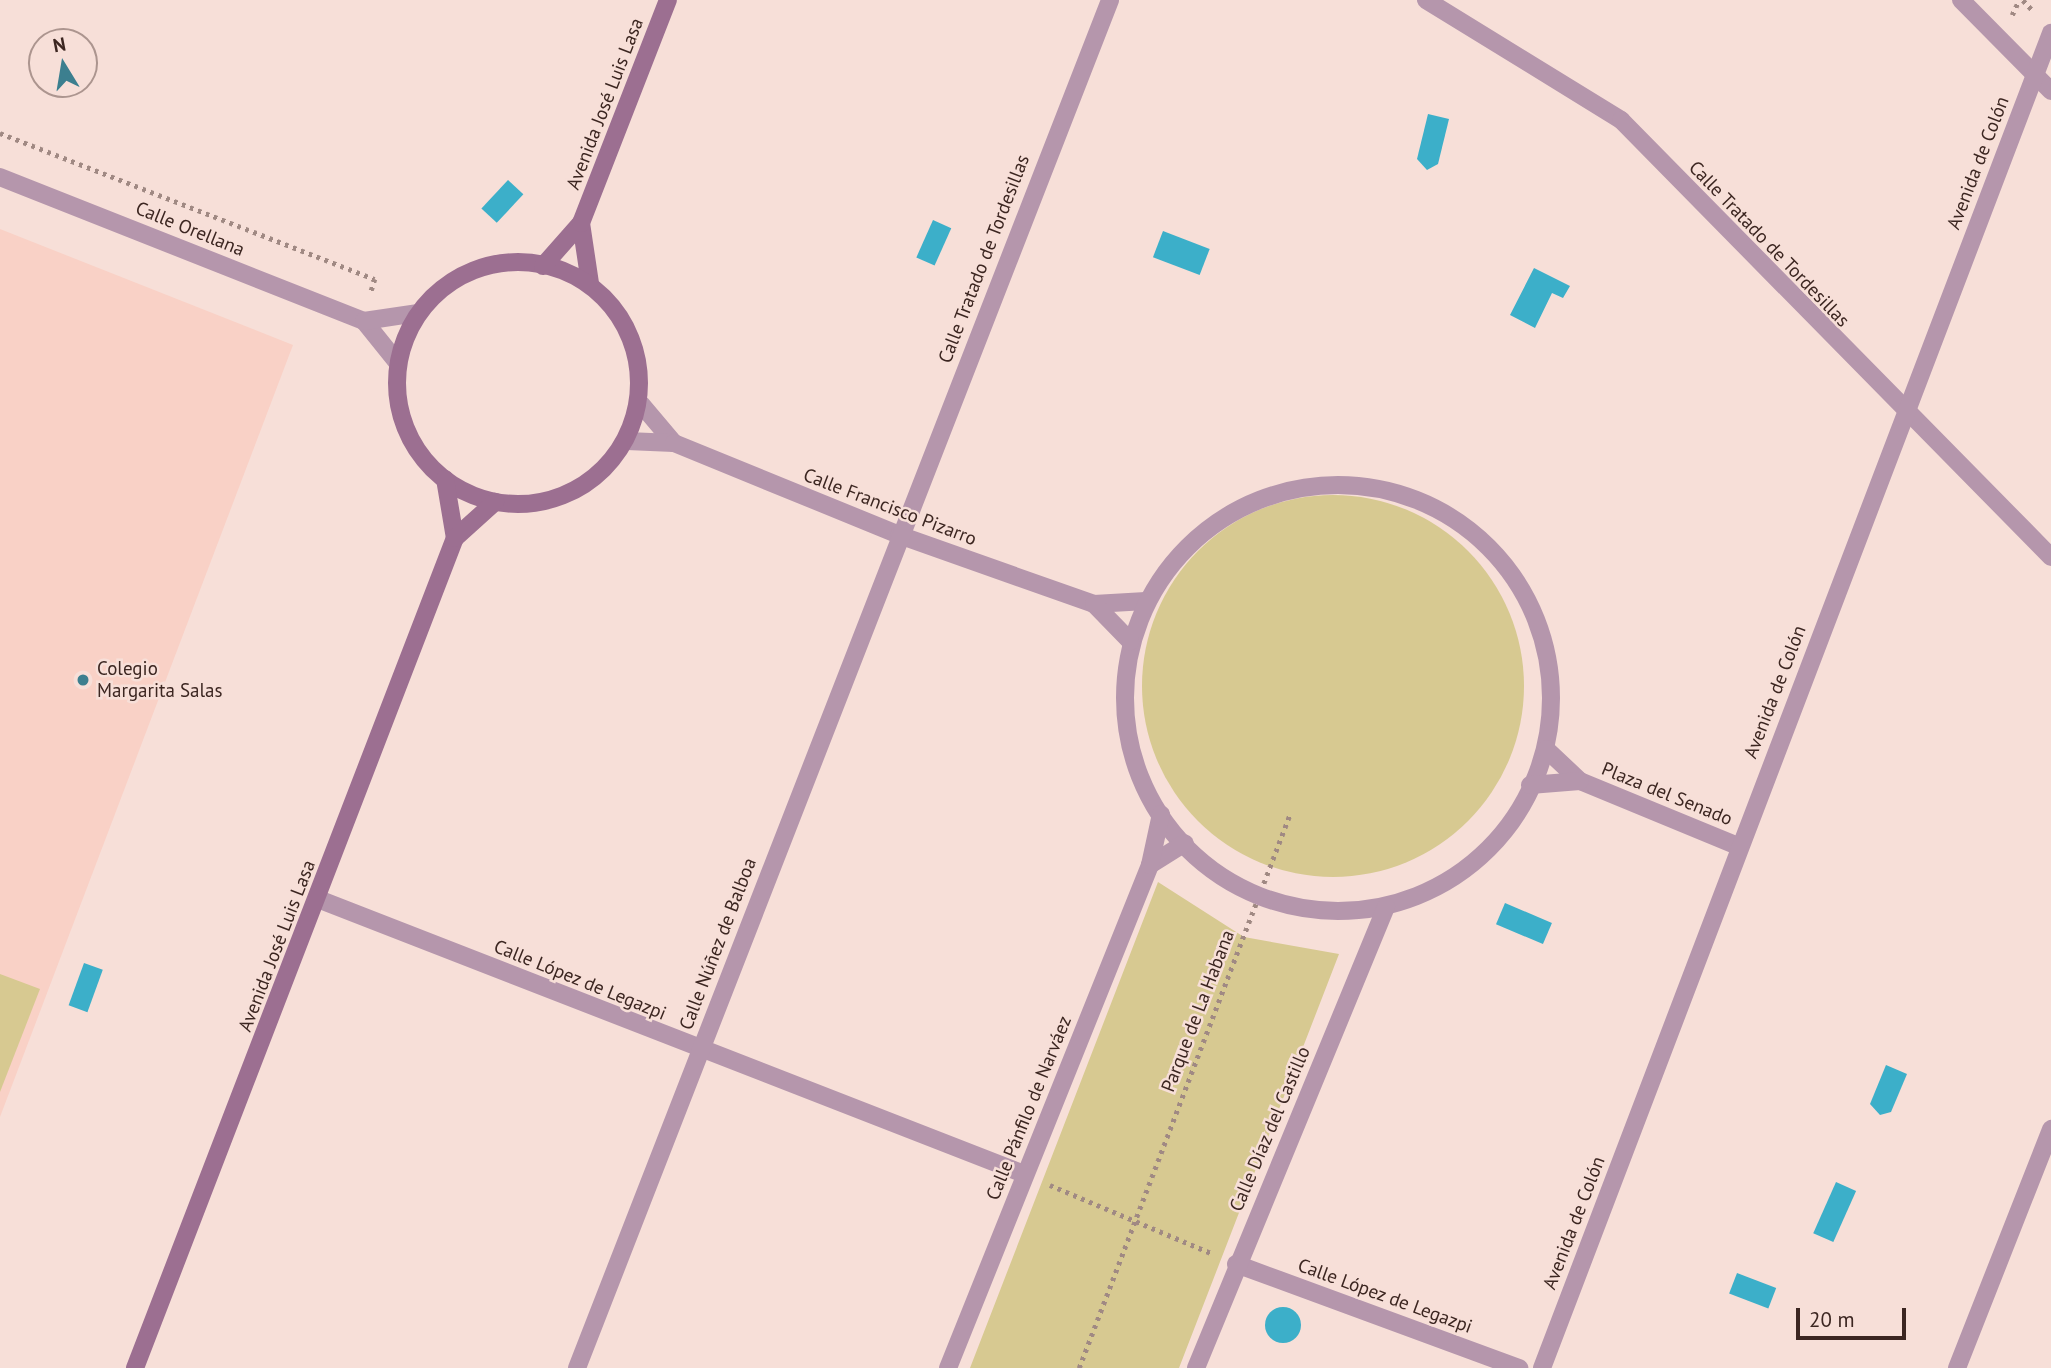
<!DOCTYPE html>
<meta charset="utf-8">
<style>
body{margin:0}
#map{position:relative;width:2051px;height:1368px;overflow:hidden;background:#f7dfd8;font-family:"PT Sans",sans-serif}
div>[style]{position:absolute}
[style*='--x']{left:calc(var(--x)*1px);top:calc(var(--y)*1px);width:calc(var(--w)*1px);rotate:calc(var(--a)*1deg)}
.built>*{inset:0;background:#f9d1c6}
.green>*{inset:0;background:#d7c991}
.round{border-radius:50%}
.water>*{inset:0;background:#3cafc9;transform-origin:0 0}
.path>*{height:4.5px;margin-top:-2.25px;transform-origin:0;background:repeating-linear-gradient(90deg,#a08983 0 3.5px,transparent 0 8.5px)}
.street>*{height:18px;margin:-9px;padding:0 9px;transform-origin:9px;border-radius:9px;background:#b596ac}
.street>.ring{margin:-9px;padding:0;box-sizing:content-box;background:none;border:18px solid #b596ac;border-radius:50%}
.secondary>*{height:18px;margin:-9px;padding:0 9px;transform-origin:9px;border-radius:9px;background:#9c6f91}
.secondary>.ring{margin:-9px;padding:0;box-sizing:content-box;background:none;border:18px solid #9c6f91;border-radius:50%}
.dots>*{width:19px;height:19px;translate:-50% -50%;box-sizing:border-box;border:4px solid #f7dfd8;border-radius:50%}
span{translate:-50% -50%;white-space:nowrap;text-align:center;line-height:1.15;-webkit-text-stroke:5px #f7dfd8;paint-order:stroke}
.street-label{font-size:19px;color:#3c2621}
.poi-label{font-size:19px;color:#3c2621}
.left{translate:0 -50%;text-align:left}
.north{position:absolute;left:28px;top:28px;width:70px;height:70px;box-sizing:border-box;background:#f7dfd8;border:2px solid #ac958f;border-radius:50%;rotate:349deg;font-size:19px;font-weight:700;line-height:28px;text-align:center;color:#3c2621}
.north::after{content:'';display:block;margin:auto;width:24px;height:32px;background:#3c7f8f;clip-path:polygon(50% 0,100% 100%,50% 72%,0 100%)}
.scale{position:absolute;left:1796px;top:1308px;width:110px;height:32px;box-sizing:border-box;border:4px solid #3c2621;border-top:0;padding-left:9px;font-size:21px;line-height:24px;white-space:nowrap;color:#3c2621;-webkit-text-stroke:5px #f7dfd8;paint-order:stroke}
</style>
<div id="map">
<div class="built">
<div style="clip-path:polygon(0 229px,293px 345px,0 1117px)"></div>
</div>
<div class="green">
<div class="round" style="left:1142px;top:495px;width:382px;height:382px"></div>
<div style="clip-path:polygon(1158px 882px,1244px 937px,1339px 954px,1179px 1368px,970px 1368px)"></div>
<div style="clip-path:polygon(0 974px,40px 989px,0 1092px)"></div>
</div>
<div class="water">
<div style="clip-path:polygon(1428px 114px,1449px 119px,1438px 164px,1427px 170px,1417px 159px)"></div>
<div style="left:508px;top:180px;width:21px;height:39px;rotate:43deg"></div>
<div style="left:933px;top:220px;width:20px;height:41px;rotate:24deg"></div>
<div style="left:1163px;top:231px;width:50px;height:28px;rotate:21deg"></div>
<div style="clip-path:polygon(1534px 268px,1570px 286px,1563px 298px,1552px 293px,1535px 328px,1510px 315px)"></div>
<div style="left:1505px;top:903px;width:51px;height:23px;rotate:23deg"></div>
<div style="left:84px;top:963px;width:20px;height:45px;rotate:20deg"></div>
<div style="clip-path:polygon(1886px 1065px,1907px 1074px,1891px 1112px,1880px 1115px,1870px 1104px)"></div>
<div style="left:1836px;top:1182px;width:22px;height:56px;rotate:24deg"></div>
<div style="left:1737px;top:1273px;width:42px;height:22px;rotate:21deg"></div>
<div class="round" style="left:1265px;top:1307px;width:36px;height:36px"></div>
</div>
<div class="path">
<div style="--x:2023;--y:0;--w:16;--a:47"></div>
<div style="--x:2012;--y:15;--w:17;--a:-65"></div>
<div style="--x:0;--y:133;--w:402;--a:21.3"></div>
<div style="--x:375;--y:279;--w:14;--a:107"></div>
<div style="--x:1050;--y:1185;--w:177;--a:22.9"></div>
<div style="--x:1079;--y:1368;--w:593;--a:-69.15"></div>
</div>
<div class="street">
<div style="--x:1426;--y:0;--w:229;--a:31.6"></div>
<div style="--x:1621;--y:120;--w:613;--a:45.46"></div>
<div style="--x:1961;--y:0;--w:128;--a:45.3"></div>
<div style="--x:0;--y:177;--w:391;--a:21.6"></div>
<div style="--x:364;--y:321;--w:53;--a:51.2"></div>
<div style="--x:364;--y:321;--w:55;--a:-8.4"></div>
<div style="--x:641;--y:404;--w:51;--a:49.8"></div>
<div style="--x:627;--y:441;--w:47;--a:2.4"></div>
<div style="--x:674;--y:443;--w:243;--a:22.2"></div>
<div style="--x:899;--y:535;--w:207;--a:19.5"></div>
<div style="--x:1094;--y:604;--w:52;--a:-3.3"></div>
<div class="ring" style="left:1125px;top:485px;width:408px;height:408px"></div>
<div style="--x:1094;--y:604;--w:52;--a:45.8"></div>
<div style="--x:1546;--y:749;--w:47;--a:43.3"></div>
<div style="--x:1580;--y:781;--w:171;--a:22.4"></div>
<div style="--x:1530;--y:785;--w:50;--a:-4.6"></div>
<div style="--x:1150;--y:865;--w:41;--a:-32.2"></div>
<div style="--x:318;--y:899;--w:758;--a:21.28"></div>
<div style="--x:1236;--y:1264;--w:302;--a:20.2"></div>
<div style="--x:577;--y:1368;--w:1468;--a:-68.71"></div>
<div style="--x:948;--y:1368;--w:542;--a:-68.12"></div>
<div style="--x:1150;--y:865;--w:52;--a:-77.8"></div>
<div style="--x:1196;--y:1368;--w:499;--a:-67.6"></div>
<div style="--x:1542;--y:1368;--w:1429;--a:-69.13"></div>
<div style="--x:1957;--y:1368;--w:257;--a:-68.5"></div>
</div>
<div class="secondary">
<div style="--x:581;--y:223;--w:61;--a:81.5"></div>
<div class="ring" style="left:397px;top:262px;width:224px;height:224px"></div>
<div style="--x:543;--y:266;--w:57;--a:-48.5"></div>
<div style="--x:581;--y:223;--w:239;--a:-68.7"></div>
<div style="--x:445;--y:479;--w:60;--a:80.4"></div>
<div style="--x:135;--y:1368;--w:890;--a:-68.92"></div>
<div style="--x:455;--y:538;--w:54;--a:-42"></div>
</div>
<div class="dots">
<div style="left:83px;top:680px;background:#3c7f8f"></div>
</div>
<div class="street-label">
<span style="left:605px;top:104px;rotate:-69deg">Avenida José Luis Lasa</span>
<span style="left:1978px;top:163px;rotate:-69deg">Avenida de Colón</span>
<span style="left:190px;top:229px;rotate:22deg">Calle Orellana</span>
<span style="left:1769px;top:244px;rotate:46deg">Calle Tratado de Tordesillas</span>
<span style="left:984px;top:259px;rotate:-69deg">Calle Tratado de Tordesillas</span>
<span style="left:890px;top:507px;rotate:21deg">Calle Francisco Pizarro</span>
<span style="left:1775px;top:692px;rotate:-69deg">Avenida de Colón</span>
<span style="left:1667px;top:794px;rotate:22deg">Plaza del Senado</span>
<span style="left:718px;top:944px;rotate:-69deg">Calle Núñez de Balboa</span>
<span style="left:277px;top:946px;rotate:-69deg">Avenida José Luis Lasa</span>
<span style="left:580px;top:980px;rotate:22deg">Calle López de Legazpi</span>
<span style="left:1198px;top:1011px;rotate:-69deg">Parque de La Habana</span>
<span style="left:1029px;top:1108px;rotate:-68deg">Calle Pánfilo de Narváez</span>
<span style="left:1270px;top:1129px;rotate:-67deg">Calle Díaz del Castillo</span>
<span style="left:1574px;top:1223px;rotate:-69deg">Avenida de Colón</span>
<span style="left:1385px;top:1296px;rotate:20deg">Calle López de Legazpi</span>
</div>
<div class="poi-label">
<span class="left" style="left:97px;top:680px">Colegio<br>Margarita Salas</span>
</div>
<div class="north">N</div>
<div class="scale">20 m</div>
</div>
